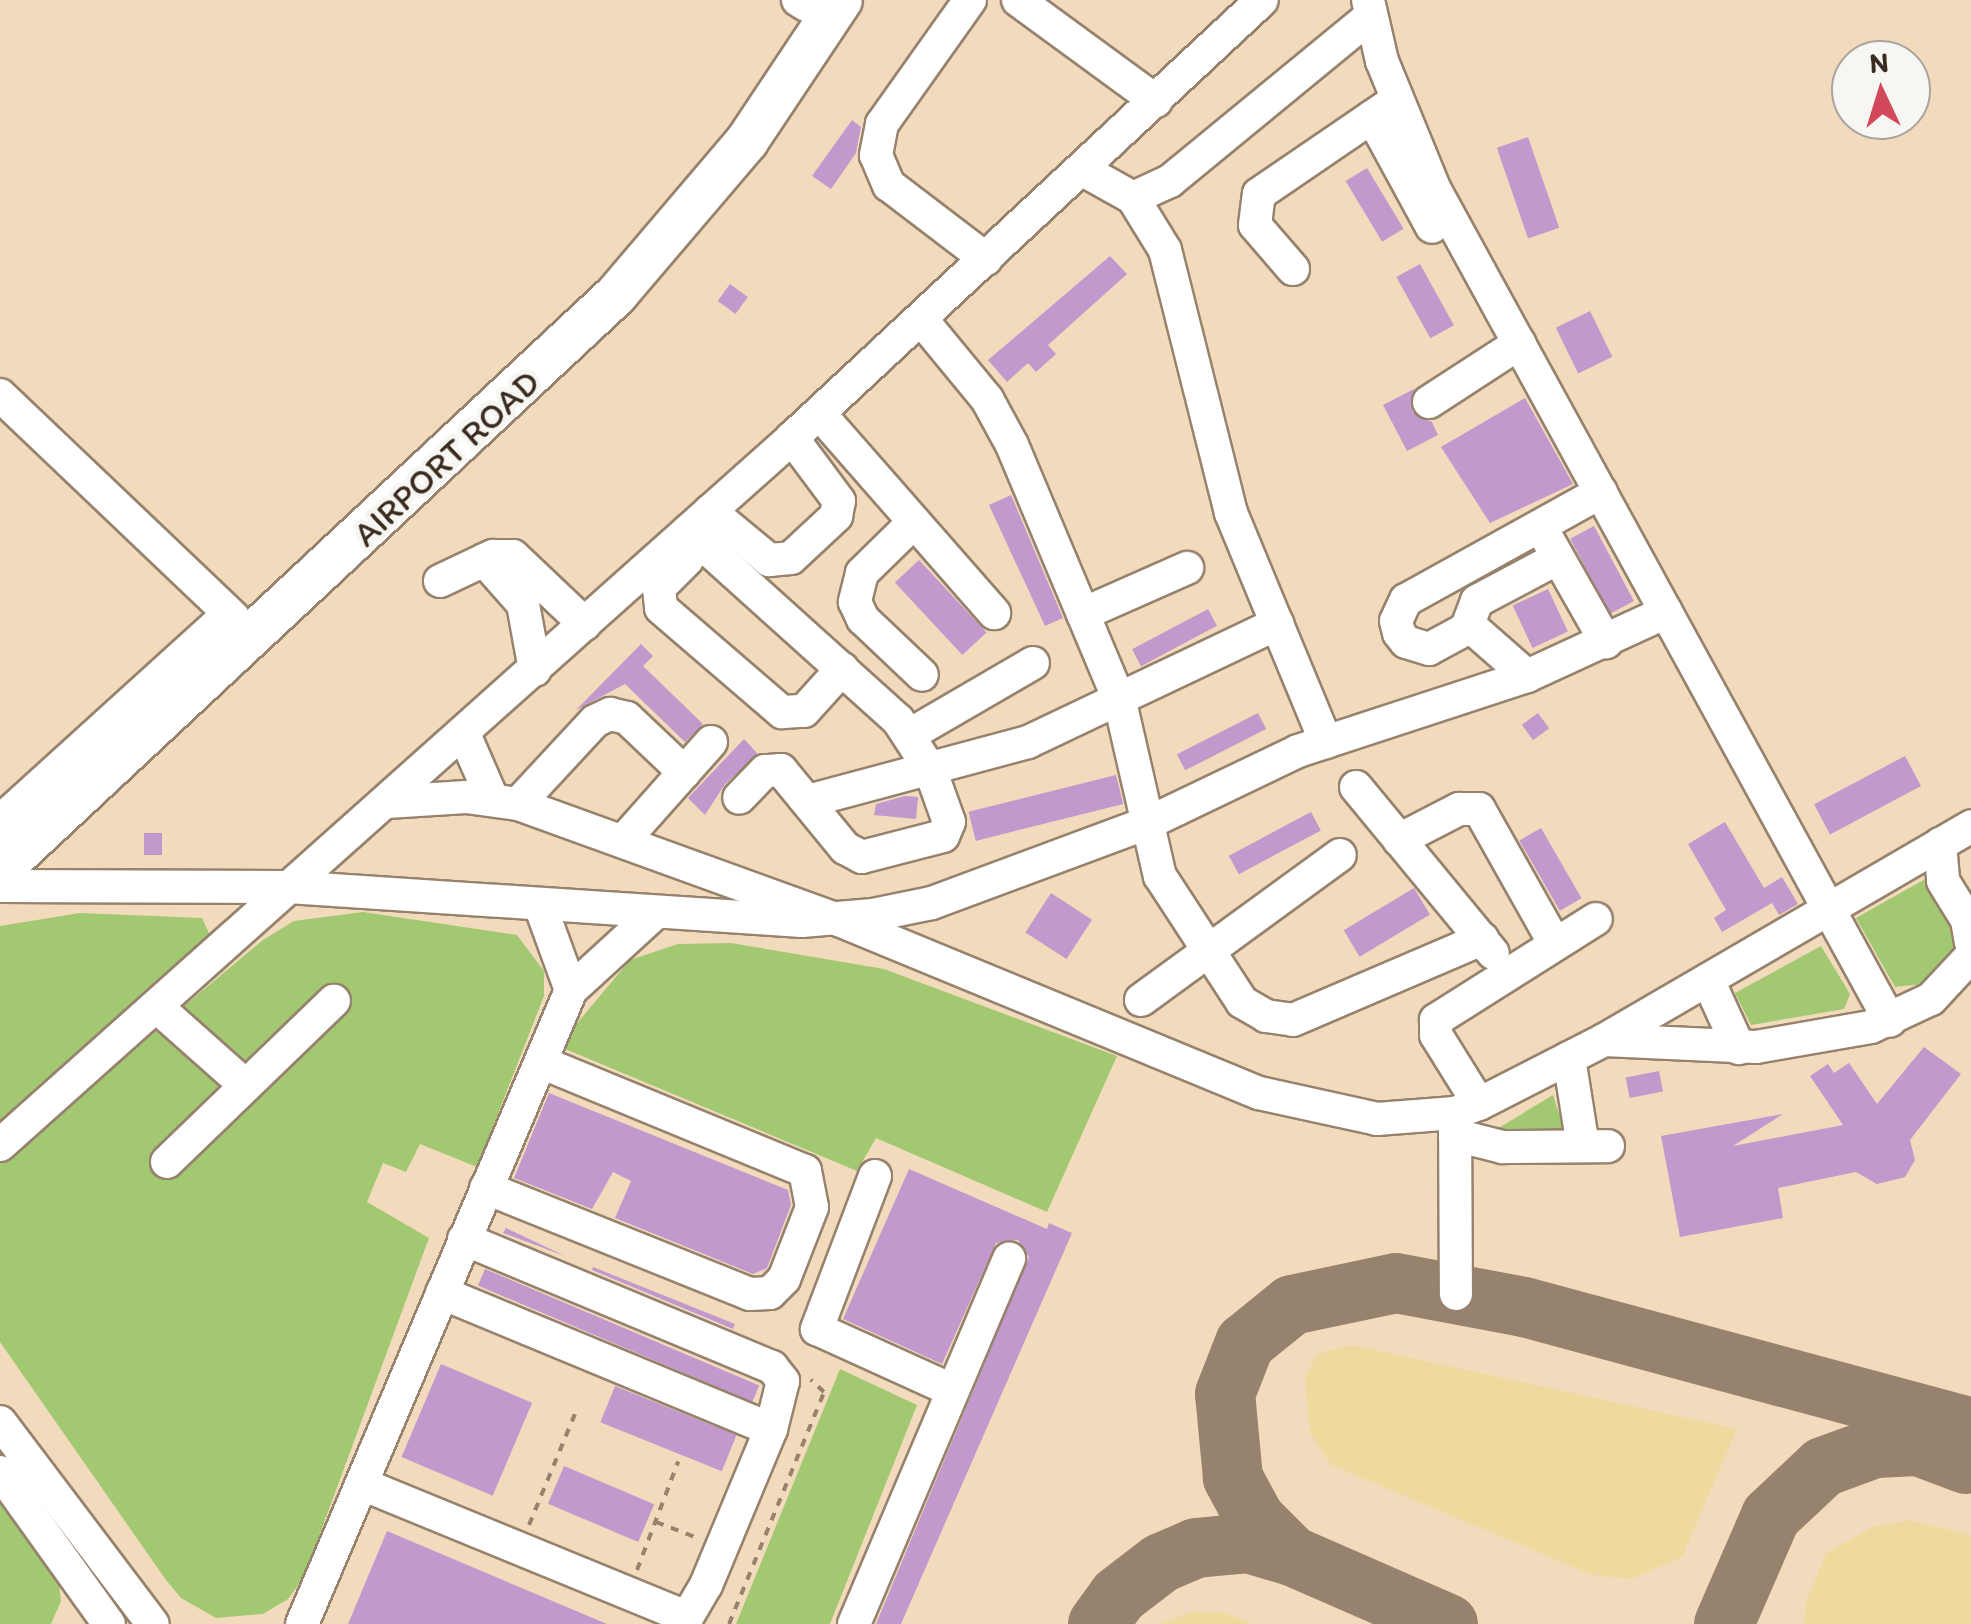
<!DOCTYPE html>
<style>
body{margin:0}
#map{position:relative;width:1971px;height:1624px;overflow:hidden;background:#f1dbbc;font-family:Itim,sans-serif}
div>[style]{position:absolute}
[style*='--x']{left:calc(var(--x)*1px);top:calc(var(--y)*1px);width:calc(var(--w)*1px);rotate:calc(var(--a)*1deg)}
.green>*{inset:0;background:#a3c872}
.sand>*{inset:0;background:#eeda9e}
.taxiway>*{height:60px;margin:-30px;padding:0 30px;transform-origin:30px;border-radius:30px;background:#96826d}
.building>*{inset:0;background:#c199cd;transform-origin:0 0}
.path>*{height:4px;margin-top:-2px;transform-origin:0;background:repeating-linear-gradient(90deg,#96826d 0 8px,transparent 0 16px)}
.roads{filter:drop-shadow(2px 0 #96826d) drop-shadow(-2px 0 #96826d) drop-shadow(0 2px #96826d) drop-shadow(0 -2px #96826d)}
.minor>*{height:32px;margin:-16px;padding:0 16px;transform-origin:16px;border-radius:16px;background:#fff}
.major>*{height:42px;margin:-21px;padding:0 21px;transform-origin:21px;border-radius:21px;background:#fff}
span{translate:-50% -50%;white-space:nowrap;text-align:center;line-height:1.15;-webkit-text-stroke:10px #f6f6f2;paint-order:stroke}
.street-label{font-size:35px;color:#3b2a1e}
.north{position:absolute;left:1831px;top:40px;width:100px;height:100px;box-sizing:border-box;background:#f6f6f2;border:2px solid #aba49d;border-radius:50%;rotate:356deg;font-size:28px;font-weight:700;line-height:40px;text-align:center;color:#3b2a1e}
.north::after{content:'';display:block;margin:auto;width:35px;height:45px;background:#d1495b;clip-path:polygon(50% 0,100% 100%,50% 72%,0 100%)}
</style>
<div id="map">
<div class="green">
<div style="clip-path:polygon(1927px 878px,1967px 941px,1942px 982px,1895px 987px,1856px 918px)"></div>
<div style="clip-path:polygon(363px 912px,517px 935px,544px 971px,544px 996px,477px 1167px,420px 1144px,406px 1172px,383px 1163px,367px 1202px,429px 1238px,304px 1577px,288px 1599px,263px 1614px,216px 1618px,181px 1598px,166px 1580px,0 1342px,0 1160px,263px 940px,294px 921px)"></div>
<div style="clip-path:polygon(80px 913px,202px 918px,214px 944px,0 1132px,0 926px)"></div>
<div style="clip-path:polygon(731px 943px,884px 969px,1117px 1056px,1047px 1212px,876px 1138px,857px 1171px,558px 1046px,630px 960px,678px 944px)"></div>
<div style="clip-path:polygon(1821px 946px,1850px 994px,1844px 1009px,1751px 1025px,1735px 993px)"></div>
<div style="clip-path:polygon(1553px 1095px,1567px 1139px,1495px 1139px,1497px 1129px)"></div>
<div style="clip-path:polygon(840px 1369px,917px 1405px,830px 1624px,736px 1624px)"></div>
<div style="clip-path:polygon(0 1500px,59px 1584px,61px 1601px,51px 1624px,0 1624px)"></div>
</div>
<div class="sand">
<div style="clip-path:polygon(1352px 1345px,1737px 1429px,1682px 1557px,1632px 1579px,1592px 1575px,1331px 1465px,1310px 1433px,1305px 1378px,1317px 1354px)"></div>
<div style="clip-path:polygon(1909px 1520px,1971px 1535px,1971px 1624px,1804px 1624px,1806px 1602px,1826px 1553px,1873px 1527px)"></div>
<div style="clip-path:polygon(1192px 1612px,1226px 1613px,1251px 1624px,1159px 1624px)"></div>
</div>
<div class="taxiway">
<div style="--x:1098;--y:1624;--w:34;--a:-54"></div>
<div style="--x:1118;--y:1596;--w:54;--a:-37.5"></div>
<div style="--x:1161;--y:1563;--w:38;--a:-23"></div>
<div style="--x:1196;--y:1548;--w:52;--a:-5.5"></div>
<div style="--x:1248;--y:1543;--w:46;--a:16.5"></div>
<div style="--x:1448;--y:1624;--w:170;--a:-156.4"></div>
<div style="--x:1292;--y:1556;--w:52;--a:-135"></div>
<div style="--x:1255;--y:1519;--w:47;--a:-118.2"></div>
<div style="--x:1233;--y:1478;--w:84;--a:-95.4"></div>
<div style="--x:1225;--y:1394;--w:55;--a:-68.6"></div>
<div style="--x:1245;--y:1343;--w:60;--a:-39"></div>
<div style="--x:1292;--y:1305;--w:106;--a:-11.9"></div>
<div style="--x:1396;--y:1283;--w:130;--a:10.6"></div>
<div style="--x:1524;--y:1307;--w:463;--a:15.1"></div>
<div style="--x:1724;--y:1624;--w:118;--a:-66.5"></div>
<div style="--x:1771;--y:1516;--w:71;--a:-43.3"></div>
<div style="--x:1823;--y:1467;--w:55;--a:-20.1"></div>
<div style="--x:1875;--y:1448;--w:43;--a:-2.7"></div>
<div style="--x:1918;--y:1446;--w:51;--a:20.6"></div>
</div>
<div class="building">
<div style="clip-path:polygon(852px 120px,861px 127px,856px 153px,831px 189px,812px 176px)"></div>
<div style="left:1528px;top:137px;width:96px;height:33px;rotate:71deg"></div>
<div style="left:1367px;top:168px;width:71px;height:25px;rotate:59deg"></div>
<div style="clip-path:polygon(1110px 256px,1127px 274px,1048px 345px,1056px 354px,1036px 372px,1028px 363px,1007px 382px,988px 360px)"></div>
<div style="left:1420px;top:264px;width:70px;height:27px;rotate:61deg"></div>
<div style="left:730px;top:284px;width:22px;height:21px;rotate:36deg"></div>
<div style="left:1590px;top:311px;width:51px;height:38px;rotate:64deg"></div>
<div style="clip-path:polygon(1414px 389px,1412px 412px,1432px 422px,1438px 435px,1407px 451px,1383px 405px)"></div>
<div style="clip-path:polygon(1525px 398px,1573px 484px,1490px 523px,1441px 447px)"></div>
<div style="clip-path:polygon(1011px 495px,1063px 618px,1045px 626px,989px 505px)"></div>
<div style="left:1594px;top:526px;width:85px;height:27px;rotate:62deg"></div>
<div style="left:919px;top:560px;width:99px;height:33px;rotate:47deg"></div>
<div style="left:1548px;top:589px;width:47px;height:39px;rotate:65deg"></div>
<div style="left:1208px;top:609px;width:19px;height:86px;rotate:62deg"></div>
<div style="clip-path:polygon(641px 644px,653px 656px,643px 666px,703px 724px,685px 742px,625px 684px,576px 710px)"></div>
<div style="left:1258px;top:713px;width:18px;height:91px;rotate:63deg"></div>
<div style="left:1538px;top:713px;width:19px;height:20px;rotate:54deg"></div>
<div style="clip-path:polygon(744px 739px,758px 754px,725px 784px,705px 815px,688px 798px)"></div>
<div style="left:1905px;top:756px;width:34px;height:103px;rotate:62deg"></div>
<div style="left:1116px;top:775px;width:30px;height:152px;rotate:76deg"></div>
<div style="clip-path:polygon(905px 796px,918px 797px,916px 819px,874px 815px,876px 804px)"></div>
<div style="left:1311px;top:812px;width:21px;height:93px;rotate:62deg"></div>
<div style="clip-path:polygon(1725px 822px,1764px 888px,1782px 877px,1798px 904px,1779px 915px,1772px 903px,1722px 932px,1714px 918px,1726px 910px,1688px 844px)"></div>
<div style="left:1541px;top:828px;width:81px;height:25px;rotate:60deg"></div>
<div style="left:162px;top:833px;width:22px;height:18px;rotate:90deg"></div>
<div style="left:1414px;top:888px;width:31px;height:82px;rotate:59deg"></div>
<div style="left:1051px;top:893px;width:49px;height:47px;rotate:33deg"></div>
<div style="clip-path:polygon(1924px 1047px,1961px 1074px,1910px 1140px,1915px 1160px,1905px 1177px,1877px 1184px,1856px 1172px,1778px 1188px,1783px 1218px,1680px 1237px,1661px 1136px,1783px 1114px,1733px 1146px,1843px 1125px,1810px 1076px,1828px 1064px,1834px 1073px,1849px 1063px,1877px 1104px)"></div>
<div style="left:1659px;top:1071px;width:21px;height:34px;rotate:79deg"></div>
<div style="clip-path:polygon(549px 1093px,788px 1190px,791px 1205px,767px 1268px,753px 1274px,615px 1218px,631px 1181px,613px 1172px,592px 1209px,514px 1178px)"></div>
<div style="clip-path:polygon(909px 1169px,1047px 1229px,1049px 1223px,1072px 1233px,901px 1624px,876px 1624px,1029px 1257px,1018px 1240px,996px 1243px,942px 1364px,843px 1319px)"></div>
<div style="clip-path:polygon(506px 1228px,565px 1256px,503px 1233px)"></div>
<div style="clip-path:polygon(593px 1267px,735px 1324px,733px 1329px,592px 1270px)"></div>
<div style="left:485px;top:1269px;width:298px;height:18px;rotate:23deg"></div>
<div style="left:441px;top:1364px;width:99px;height:101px;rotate:23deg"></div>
<div style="left:615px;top:1386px;width:131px;height:39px;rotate:22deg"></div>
<div style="left:564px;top:1466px;width:98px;height:41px;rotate:23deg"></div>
<div style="clip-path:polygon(387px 1531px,607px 1624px,348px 1624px)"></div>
</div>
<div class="path">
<div style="--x:656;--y:1522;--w:45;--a:20.9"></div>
<div style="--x:529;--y:1525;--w:120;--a:-67.5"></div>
<div style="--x:637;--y:1570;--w:116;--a:-69.2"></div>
<div style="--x:729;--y:1624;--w:251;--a:-67.7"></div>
<div style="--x:824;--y:1392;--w:18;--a:-137"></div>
</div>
<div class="roads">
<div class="minor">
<div style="--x:798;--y:0;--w:9;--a:32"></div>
<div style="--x:970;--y:0;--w:152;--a:125.4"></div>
<div style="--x:882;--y:124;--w:32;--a:101"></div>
<div style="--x:876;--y:155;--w:33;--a:67"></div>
<div style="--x:889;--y:185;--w:122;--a:37.3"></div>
<div style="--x:1018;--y:0;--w:171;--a:36.2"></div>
<div style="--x:1368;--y:0;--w:63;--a:77.1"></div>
<div style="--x:1382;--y:61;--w:139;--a:67.7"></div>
<div style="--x:1435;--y:190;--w:947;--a:61.3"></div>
<div style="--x:1372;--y:117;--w:125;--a:61.4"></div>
<div style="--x:1083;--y:170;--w:57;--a:29.2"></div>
<div style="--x:1133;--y:198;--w:61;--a:58.4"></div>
<div style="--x:1165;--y:250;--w:271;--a:75.9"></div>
<div style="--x:1231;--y:513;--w:248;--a:67.5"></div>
<div style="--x:1133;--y:198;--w:41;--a:-24.7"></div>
<div style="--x:1170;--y:181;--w:259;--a:-39.4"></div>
<div style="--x:1293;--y:269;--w:58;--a:-130.8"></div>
<div style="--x:1255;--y:225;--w:31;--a:-83"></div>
<div style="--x:1259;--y:194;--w:156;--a:-34.3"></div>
<div style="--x:921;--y:319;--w:104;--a:50.5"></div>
<div style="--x:987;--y:399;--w:52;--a:61.5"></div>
<div style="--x:1012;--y:445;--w:279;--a:67.2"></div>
<div style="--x:1120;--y:702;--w:179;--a:77.1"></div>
<div style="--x:1160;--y:876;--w:150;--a:56.9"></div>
<div style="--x:1242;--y:1002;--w:28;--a:30"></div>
<div style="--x:1266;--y:1016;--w:27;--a:8"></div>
<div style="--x:1293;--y:1020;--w:206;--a:-23.2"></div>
<div style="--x:0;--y:395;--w:322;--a:43.6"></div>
<div style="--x:1429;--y:402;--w:108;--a:-33"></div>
<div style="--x:819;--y:413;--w:266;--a:48.8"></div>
<div style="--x:710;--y:511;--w:77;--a:39.7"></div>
<div style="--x:769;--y:560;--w:22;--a:-5"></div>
<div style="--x:791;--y:558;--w:62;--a:-43"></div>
<div style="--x:836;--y:516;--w:15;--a:-79"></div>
<div style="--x:839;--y:501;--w:79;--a:-126.7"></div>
<div style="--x:914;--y:522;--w:73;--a:135.6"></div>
<div style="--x:862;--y:573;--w:30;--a:104"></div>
<div style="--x:855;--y:602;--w:19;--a:65"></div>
<div style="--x:863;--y:619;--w:81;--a:43.5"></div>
<div style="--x:688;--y:531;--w:283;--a:42"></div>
<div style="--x:898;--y:720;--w:59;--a:56.9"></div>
<div style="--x:930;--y:769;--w:56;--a:70.3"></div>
<div style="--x:949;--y:822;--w:15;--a:113"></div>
<div style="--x:943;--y:836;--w:84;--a:165.5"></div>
<div style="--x:862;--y:857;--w:19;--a:-152"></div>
<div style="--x:845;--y:848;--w:101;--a:-129.4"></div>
<div style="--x:781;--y:770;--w:16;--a:176"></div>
<div style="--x:765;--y:771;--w:37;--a:134"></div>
<div style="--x:1547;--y:538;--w:120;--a:60.4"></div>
<div style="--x:1558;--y:558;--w:92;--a:152"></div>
<div style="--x:1477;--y:601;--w:30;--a:111"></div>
<div style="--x:1466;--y:629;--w:42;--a:151.6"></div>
<div style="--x:1429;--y:649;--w:24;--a:-163"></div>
<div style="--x:1406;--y:642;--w:11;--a:-128"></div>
<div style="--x:1399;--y:633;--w:12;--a:-104"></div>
<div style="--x:1396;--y:621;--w:23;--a:-65"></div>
<div style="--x:1406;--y:600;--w:223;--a:-29"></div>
<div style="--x:484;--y:560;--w:59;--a:48.4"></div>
<div style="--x:523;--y:604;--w:67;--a:79.7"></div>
<div style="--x:687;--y:560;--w:40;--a:135"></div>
<div style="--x:659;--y:588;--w:20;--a:84"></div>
<div style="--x:661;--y:608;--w:160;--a:40.7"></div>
<div style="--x:782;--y:712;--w:22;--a:-3"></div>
<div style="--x:804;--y:711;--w:57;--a:-47.9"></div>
<div style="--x:440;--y:581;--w:59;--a:-25.3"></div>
<div style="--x:493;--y:556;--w:20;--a:0"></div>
<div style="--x:513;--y:556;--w:99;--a:43.4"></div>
<div style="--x:1083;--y:614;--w:114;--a:-23.9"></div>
<div style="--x:1469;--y:625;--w:77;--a:41.3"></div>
<div style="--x:464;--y:734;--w:70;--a:66.4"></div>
<div style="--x:911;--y:734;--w:141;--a:-30.2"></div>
<div style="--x:1356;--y:787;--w:215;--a:50.5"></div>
<div style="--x:808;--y:801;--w:228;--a:-15"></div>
<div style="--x:1028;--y:742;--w:276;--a:-25.4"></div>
<div style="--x:387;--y:802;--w:79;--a:-3.6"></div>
<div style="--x:466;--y:797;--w:52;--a:7.7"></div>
<div style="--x:518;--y:804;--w:341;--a:19.9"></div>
<div style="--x:839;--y:920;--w:454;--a:22.4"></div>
<div style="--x:1259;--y:1093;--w:121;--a:12.4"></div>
<div style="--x:1377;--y:1119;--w:78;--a:-4.4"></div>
<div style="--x:1455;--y:1113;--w:26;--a:-21"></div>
<div style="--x:1479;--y:1104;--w:140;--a:-27.1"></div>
<div style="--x:1604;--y:1040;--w:425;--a:-30.2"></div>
<div style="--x:518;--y:804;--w:113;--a:-47.1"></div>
<div style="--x:595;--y:721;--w:17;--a:-25"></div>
<div style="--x:610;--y:714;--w:17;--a:13"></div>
<div style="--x:627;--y:718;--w:79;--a:43.5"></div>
<div style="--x:624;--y:840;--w:131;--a:-48.4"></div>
<div style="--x:1399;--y:840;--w:68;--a:-27.3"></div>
<div style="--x:1459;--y:809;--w:20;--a:0"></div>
<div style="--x:1479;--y:809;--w:155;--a:60.6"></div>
<div style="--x:1940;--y:844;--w:37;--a:85"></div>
<div style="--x:1943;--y:881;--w:46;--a:58.4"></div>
<div style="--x:1967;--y:920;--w:23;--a:80"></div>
<div style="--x:0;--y:886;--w:288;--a:0.2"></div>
<div style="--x:288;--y:887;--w:515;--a:3.78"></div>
<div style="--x:802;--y:921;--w:71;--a:-4.8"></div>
<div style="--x:873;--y:915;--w:60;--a:-11.5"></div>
<div style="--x:932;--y:903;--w:233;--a:-20.4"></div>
<div style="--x:1150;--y:822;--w:164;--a:-25.6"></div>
<div style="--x:1298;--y:751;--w:241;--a:-18.1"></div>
<div style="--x:1527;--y:676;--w:153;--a:-24.7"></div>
<div style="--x:540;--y:905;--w:90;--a:70"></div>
<div style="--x:1708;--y:980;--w:75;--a:65.5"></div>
<div style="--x:1141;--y:1000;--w:246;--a:-36.1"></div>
<div style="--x:156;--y:1006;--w:120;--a:41.6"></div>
<div style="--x:1604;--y:1040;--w:152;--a:2.6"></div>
<div style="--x:1756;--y:1047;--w:117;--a:-9.9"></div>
<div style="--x:1871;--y:1027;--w:66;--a:-25"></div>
<div style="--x:1931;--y:999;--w:59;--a:-47.1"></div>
<div style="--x:1569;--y:1058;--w:89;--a:81"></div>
<div style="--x:1479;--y:1104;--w:81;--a:-121.9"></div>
<div style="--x:1436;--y:1035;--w:15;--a:-90"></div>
<div style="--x:1436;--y:1020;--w:189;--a:-32.3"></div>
<div style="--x:1455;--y:1113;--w:181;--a:89.7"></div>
<div style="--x:1455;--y:1135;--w:49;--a:14.3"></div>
<div style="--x:1502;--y:1147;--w:106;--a:-0.5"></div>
<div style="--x:0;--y:1145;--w:1062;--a:-41.75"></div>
<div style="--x:792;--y:438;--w:642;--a:-42.98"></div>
<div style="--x:167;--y:1162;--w:232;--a:-44"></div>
<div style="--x:875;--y:1176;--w:164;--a:110.8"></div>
<div style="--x:817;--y:1329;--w:145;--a:24.4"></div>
<div style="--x:486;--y:1188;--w:284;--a:21.9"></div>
<div style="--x:750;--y:1294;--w:20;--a:-3"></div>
<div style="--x:770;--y:1293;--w:20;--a:-45"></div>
<div style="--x:784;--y:1279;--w:77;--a:-68.7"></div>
<div style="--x:812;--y:1207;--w:37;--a:-101"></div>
<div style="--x:805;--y:1171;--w:286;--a:-157.6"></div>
<div style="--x:464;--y:1239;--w:334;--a:22.6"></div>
<div style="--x:772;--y:1367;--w:18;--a:52"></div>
<div style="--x:783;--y:1381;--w:49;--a:104"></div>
<div style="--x:771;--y:1429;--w:169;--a:112.6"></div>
<div style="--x:706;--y:1585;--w:45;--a:120.5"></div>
<div style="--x:442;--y:1293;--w:356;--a:22.5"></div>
<div style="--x:0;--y:1422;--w:253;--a:52.9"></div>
<div style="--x:0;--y:1472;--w:187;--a:54.4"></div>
<div style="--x:362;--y:1484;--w:351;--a:22.3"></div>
<div style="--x:302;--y:1624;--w:689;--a:-67.01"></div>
<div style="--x:571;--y:990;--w:114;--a:-42.5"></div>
<div style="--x:854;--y:1624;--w:397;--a:-67"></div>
</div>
<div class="major">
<div style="--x:0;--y:828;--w:307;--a:-42.2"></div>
<div style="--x:0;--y:870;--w:843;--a:-43.03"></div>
<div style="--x:616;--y:295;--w:202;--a:-49.6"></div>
<div style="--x:747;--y:141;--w:169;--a:-56.3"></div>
</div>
</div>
<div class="street-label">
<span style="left:446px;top:458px;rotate:-43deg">AIRPORT ROAD</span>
</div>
<div class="north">N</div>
</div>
